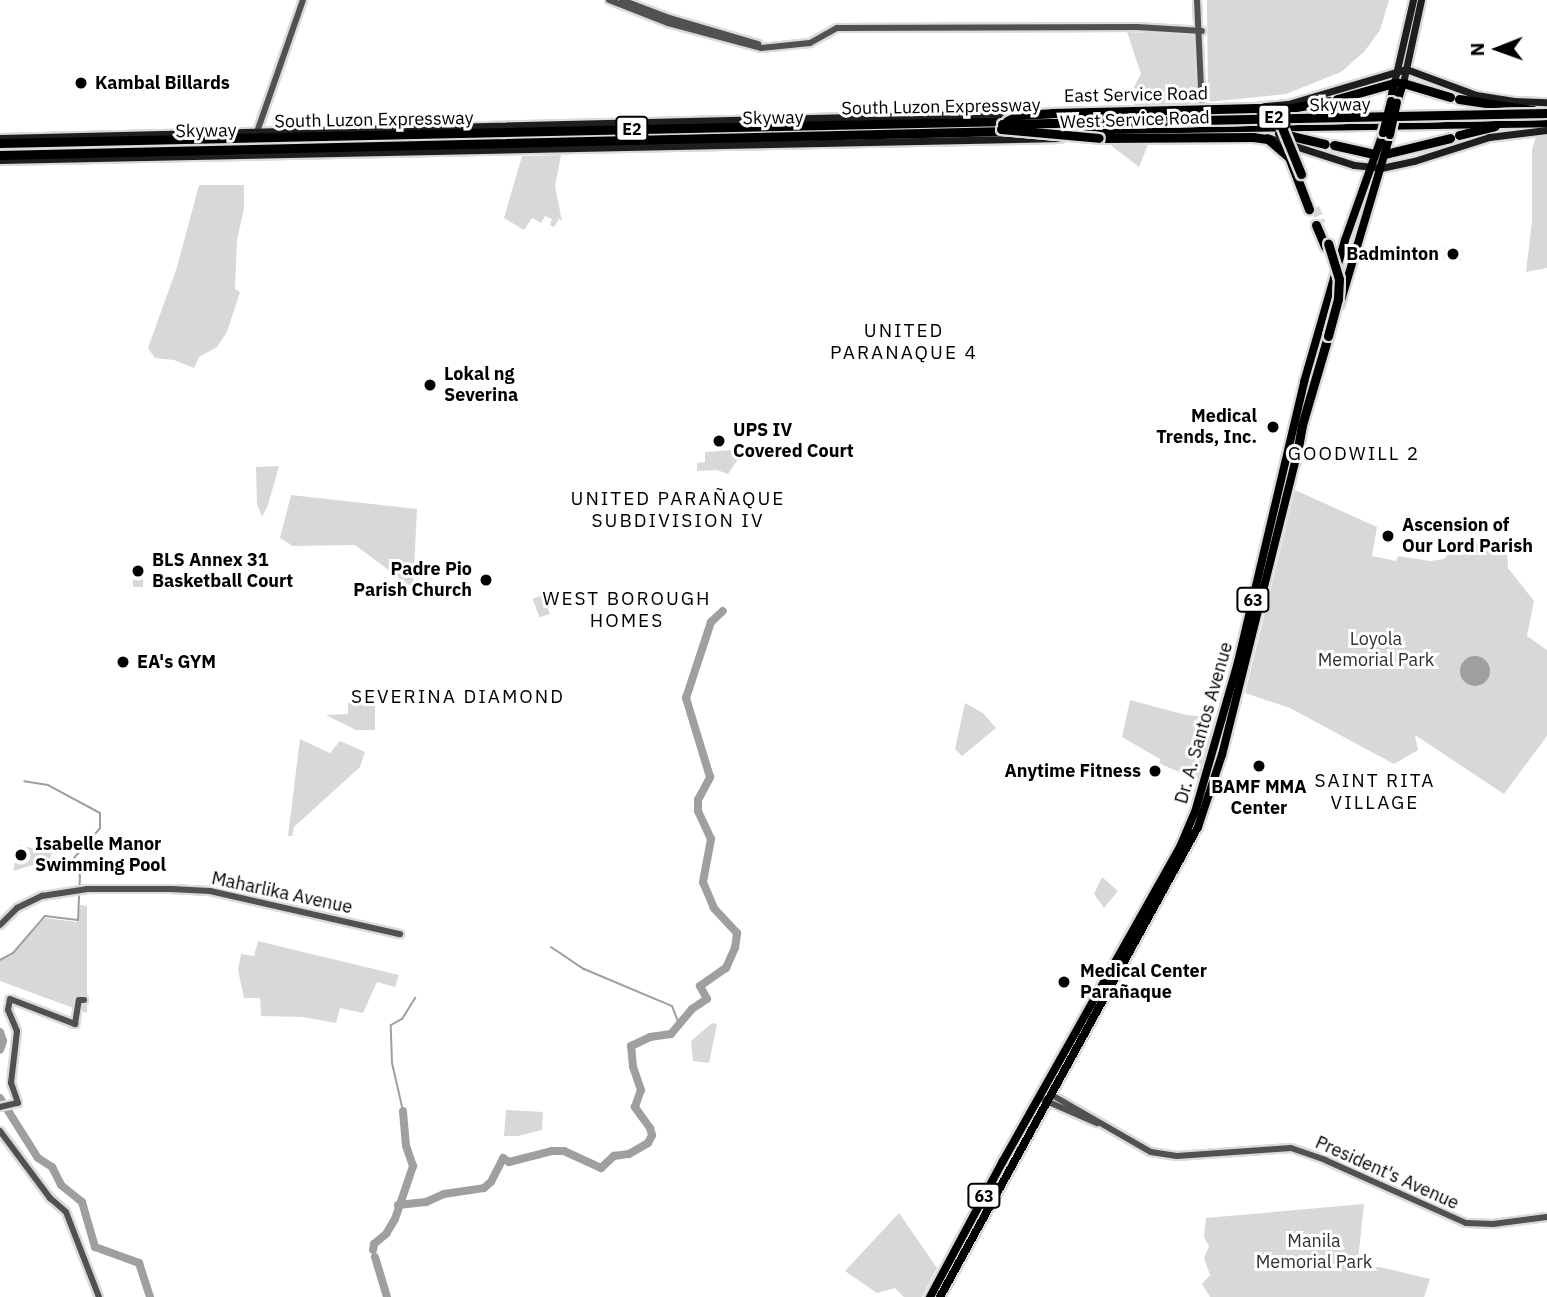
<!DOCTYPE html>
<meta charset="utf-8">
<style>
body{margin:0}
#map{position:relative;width:1547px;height:1297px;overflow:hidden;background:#fff;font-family:"IBM Plex Sans",sans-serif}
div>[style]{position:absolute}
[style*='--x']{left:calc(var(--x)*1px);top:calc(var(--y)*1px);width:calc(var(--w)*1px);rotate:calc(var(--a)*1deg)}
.green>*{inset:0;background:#d8d8d8;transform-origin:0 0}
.water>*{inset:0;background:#9f9f9f}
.round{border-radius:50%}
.stream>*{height:2px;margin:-1px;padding:0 1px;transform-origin:1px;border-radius:1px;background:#9f9f9f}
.river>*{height:8px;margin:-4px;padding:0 4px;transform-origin:4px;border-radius:4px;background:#9f9f9f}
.motorway-tunnel>*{height:9px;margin-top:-4.5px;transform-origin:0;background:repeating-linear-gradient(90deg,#d9d9d9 0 9px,transparent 0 13.5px)}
.roads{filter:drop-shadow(2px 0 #dbdbdb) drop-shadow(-2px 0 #dbdbdb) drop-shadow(0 2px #dbdbdb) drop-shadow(0 -2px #dbdbdb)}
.tertiary>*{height:6px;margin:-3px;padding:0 3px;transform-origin:3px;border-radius:3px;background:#515151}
.secondary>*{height:7px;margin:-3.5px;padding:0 3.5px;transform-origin:3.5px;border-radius:3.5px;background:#1e1e1e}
.primary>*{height:8px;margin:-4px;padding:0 4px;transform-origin:4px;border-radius:4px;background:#000}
.motorway>*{height:9px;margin:-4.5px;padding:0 4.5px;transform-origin:4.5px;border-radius:4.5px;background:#000}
.bridges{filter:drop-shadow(2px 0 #dbdbdb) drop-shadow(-2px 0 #dbdbdb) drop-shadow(0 2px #dbdbdb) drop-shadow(0 -2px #dbdbdb)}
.primary-bridge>*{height:8px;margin:-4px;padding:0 4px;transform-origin:4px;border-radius:4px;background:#000}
.motorway-bridge>*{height:9px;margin:-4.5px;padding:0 4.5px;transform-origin:4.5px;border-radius:4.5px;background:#000}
.dots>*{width:19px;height:19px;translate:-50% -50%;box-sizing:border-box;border:4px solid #fff;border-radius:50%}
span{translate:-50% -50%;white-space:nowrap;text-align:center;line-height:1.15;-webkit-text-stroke:6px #fff;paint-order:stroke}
.shield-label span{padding:2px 5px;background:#fff;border:2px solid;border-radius:5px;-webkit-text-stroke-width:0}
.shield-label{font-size:16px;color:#000;font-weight:700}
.poi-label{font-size:18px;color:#000;font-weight:700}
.left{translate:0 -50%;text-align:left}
.right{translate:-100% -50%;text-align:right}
.street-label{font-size:18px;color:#000}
.park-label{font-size:18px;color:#2f2f2f}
.neighbourhood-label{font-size:19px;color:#000;letter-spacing:2px}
.north{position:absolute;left:1463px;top:14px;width:70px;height:70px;-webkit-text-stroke:5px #fff;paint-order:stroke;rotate:269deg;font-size:19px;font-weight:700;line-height:28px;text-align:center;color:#000}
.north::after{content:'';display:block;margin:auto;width:24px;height:32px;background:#000;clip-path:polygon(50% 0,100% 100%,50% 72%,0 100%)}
</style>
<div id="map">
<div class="green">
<div style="clip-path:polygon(1207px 0,1389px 0,1380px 30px,1364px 52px,1341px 72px,1286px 94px,1208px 102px)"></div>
<div style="clip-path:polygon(1127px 32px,1196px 35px,1198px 106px,1135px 107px,1134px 87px,1141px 74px)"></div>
<div style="clip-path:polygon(1538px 131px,1547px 131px,1547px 268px,1526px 272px,1532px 221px,1532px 149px)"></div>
<div style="clip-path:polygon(1149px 142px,1139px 167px,1108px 143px)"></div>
<div style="clip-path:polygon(561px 155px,555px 186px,562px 221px,559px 219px,554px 227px,550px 225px,552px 219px,545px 216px,541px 223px,532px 218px,524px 230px,504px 218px,522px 156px)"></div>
<div style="clip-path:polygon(199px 185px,244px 185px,244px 209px,237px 240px,235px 289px,240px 292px,227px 332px,217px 347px,199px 357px,194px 368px,174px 360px,155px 358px,148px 348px,177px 267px)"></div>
<div style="left:1445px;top:247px;width:18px;height:11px;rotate:9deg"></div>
<div style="clip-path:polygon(734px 450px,741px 455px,728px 474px,717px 470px,697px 471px,697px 463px,705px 462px,705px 452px)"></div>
<div style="clip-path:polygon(279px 466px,268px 505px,262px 517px,257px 504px,256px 467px)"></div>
<div style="clip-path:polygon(1295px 490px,1377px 527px,1372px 556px,1396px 561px,1398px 556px,1430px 561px,1444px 559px,1461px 540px,1507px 549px,1508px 568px,1534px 601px,1527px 636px,1547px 650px,1547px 736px,1504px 794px,1415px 735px,1418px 750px,1394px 764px,1290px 708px,1245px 693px)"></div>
<div style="clip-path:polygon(291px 495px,417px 509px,413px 588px,355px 545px,293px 546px,280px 538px)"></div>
<div style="left:133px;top:565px;width:10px;height:22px"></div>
<div style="left:543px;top:595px;width:20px;height:11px;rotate:70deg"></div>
<div style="clip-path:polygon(1130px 700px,1186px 715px,1215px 718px,1199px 780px,1160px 764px,1160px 759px,1122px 737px)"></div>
<div style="clip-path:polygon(348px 703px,375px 705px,375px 730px,356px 730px,326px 715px,348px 714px)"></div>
<div style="clip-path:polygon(965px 703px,983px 713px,996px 728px,962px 756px,955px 749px)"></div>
<div style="clip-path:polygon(300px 739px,330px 753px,340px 741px,365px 752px,360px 767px,294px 827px,292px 836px,288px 836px)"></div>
<div style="clip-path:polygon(19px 845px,52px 853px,49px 860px,13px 871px)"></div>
<div style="clip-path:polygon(1102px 877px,1118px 891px,1104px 908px,1094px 894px)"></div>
<div style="clip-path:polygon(80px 905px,87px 906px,87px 1013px,0 981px,0 961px,12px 955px,45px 918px,77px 922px)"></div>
<div style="clip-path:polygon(258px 941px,307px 953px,399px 975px,395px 987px,377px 982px,363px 1013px,340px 1008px,336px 1023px,303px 1017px,261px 1016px,260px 998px,244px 998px,238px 970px,241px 954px,254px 956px)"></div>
<div style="clip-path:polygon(712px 1023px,717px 1024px,709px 1063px,693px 1061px,691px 1041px)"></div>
<div style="clip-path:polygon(506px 1110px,543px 1112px,542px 1130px,518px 1136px,504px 1136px)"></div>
<div style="clip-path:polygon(1364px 1204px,1357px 1269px,1380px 1267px,1430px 1279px,1424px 1297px,1210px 1297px,1202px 1284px,1210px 1275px,1204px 1258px,1209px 1246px,1204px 1237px,1206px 1218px)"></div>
<div style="clip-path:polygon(899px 1213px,937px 1268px,922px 1297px,904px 1297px,895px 1288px,877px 1293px,845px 1271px)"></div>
</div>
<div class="water">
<div class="round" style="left:1460px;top:656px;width:30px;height:30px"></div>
</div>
<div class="stream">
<div style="--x:551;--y:947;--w:40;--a:34"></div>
<div style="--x:584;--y:969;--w:95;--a:22.8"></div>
<div style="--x:672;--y:1006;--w:19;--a:69"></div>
<div style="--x:0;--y:960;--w:15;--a:-28"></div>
<div style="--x:13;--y:953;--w:49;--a:-49.1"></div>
<div style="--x:45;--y:916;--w:33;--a:7"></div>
<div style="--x:78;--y:920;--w:44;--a:-87.4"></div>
<div style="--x:80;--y:876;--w:19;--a:-108"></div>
<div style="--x:74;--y:858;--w:40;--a:-49"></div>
<div style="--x:100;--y:828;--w:15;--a:-90"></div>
<div style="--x:100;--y:813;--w:59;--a:-151.7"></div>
<div style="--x:48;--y:785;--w:24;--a:-171"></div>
<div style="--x:403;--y:1111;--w:49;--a:-102.9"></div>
<div style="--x:392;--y:1063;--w:38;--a:-92"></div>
<div style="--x:391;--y:1025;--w:13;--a:-29"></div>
<div style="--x:402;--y:1019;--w:25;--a:-58"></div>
</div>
<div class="river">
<div style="--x:0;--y:1032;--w:9;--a:72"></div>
<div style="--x:3;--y:1041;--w:9;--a:108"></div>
<div style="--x:0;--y:1098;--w:71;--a:57.7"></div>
<div style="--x:38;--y:1158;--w:17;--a:33"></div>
<div style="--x:52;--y:1167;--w:20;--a:63"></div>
<div style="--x:61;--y:1185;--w:27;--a:39"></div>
<div style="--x:82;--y:1202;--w:47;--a:73.9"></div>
<div style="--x:95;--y:1247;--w:47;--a:20"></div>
<div style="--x:139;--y:1263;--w:36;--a:72"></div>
<div style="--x:398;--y:1205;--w:28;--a:-6"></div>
<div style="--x:426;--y:1202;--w:20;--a:-24"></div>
<div style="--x:444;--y:1194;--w:40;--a:-8.5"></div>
<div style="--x:484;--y:1188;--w:9;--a:-41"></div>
<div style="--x:491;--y:1182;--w:27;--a:-63"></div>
<div style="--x:503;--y:1158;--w:7;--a:34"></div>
<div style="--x:509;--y:1162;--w:44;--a:-14.3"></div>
<div style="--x:552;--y:1151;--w:12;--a:0"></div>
<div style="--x:564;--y:1151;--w:41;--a:24.7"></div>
<div style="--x:601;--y:1168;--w:18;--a:-43"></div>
<div style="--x:614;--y:1156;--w:15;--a:-8"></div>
<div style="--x:629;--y:1154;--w:22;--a:-30"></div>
<div style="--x:648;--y:1143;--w:9;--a:-63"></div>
<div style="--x:652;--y:1135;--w:7;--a:-106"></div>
<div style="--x:650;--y:1128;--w:26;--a:-126"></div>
<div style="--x:635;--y:1107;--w:18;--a:-71"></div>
<div style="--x:641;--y:1090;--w:24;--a:-109"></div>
<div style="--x:633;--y:1067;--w:21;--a:-95"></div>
<div style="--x:631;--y:1046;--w:21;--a:-25"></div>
<div style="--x:650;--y:1037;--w:21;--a:-8"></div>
<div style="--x:671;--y:1034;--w:33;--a:-50"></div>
<div style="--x:692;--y:1009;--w:18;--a:-34"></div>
<div style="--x:707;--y:999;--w:15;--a:-118"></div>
<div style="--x:700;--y:986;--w:32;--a:-35"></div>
<div style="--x:726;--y:968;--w:22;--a:-66"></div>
<div style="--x:735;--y:948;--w:15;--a:-82"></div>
<div style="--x:737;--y:933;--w:34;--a:-133"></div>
<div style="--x:714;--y:908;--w:28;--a:-113"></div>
<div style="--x:703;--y:882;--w:44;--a:-79.5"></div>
<div style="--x:711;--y:839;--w:31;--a:-115"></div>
<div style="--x:698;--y:811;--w:11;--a:-90"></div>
<div style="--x:698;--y:800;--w:26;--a:-62"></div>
<div style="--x:710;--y:777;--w:83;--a:-106.9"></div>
<div style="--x:686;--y:698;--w:80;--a:-71.8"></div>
<div style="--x:711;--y:622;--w:16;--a:-43"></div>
<div style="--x:373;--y:1250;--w:6;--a:-81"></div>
<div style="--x:374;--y:1244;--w:16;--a:-40"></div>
<div style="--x:386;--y:1234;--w:17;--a:-59"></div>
<div style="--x:395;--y:1219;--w:56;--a:-71.2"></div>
<div style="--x:413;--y:1166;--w:21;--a:-109"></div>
<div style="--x:406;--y:1146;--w:35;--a:-95"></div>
<div style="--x:375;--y:1257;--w:42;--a:73.3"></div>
</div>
<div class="motorway-tunnel">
<div style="--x:1315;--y:207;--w:17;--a:69"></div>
</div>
<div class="roads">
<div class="tertiary">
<div style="--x:609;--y:0;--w:63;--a:21.3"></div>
<div style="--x:668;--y:23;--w:96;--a:15"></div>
<div style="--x:761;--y:48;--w:49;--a:-5.8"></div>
<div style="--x:810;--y:43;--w:31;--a:-29"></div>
<div style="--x:837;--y:28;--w:300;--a:-0.2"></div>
<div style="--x:1137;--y:27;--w:65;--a:3.5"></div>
<div style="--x:622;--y:0;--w:50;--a:21"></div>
<div style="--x:669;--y:18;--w:93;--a:16.3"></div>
<div style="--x:1197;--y:0;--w:110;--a:87.4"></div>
<div style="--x:257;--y:132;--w:140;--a:-70.8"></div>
<div style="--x:0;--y:925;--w:24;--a:-45"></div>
<div style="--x:17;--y:908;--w:28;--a:-26"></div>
<div style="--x:42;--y:896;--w:46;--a:-8.8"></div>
<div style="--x:87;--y:889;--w:84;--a:0"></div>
<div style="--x:171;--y:889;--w:39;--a:3"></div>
<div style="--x:210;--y:891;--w:195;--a:12.8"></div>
<div style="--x:1050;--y:1094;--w:116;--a:29.9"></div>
<div style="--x:1151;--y:1152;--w:26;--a:9"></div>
<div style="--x:1177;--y:1156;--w:114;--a:-4"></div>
<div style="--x:1291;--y:1148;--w:36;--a:19"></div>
<div style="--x:1325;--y:1160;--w:154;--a:24.1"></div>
<div style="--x:1466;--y:1223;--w:27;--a:2"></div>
<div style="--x:1493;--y:1224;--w:54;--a:-7.4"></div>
<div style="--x:1044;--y:1100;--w:58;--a:23.5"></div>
<div style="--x:0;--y:1107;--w:18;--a:-13"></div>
<div style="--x:18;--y:1103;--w:21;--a:-109"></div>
<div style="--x:11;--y:1083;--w:52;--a:-83.4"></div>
<div style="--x:17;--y:1031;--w:23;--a:-113"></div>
<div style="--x:8;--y:1010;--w:11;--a:-80"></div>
<div style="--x:10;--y:999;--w:70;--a:21"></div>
<div style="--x:75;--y:1024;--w:24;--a:-81"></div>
<div style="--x:79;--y:1000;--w:5;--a:0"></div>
<div style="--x:0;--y:1131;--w:84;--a:53.3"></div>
<div style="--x:50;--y:1198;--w:21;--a:41"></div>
<div style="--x:66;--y:1212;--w:91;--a:68.8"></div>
</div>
<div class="secondary">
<div style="--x:1394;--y:83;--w:85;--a:-77.1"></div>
<div style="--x:1403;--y:83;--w:85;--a:-77.8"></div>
<div style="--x:1254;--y:107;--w:34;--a:-5"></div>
<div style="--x:1288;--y:104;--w:123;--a:-16.5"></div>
<div style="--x:1406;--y:69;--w:75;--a:20.4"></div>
<div style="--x:1476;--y:95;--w:37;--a:9"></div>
<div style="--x:1513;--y:101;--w:34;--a:2"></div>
<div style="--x:1267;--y:137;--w:91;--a:17.8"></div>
<div style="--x:1354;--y:165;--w:27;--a:6"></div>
<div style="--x:1381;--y:168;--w:34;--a:-12"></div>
<div style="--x:1414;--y:161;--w:79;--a:-17.7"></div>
<div style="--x:1489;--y:137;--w:58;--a:-6.9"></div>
<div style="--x:0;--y:138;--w:1019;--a:-1.41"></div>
<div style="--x:0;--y:160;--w:1060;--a:-1.19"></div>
</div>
<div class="primary">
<div style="--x:1391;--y:101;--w:18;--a:-81"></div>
<div style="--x:1394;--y:83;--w:9;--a:0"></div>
<div style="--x:1403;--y:83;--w:21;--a:107"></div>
<div style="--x:1340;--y:304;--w:176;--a:-73.5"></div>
<div style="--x:930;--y:1297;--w:154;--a:-61.8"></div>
<div style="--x:1003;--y:1161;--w:360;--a:-60.6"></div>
<div style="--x:1180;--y:847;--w:38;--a:-67"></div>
<div style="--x:1195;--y:812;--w:156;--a:-74"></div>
<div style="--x:1238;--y:662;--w:288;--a:-76.7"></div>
<div style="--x:1304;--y:382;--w:148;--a:-73.9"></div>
<div style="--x:1345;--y:240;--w:114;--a:-70.4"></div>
<div style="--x:940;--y:1297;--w:536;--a:-61.24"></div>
<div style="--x:1198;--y:827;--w:76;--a:-71.6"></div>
<div style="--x:1222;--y:755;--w:310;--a:-76"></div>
</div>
<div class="motorway">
<div style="--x:1403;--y:83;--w:49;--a:16.6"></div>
<div style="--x:1337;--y:99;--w:59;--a:-15.7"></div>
<div style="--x:1459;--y:99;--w:75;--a:8.5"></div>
<div style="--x:1253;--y:115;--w:77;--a:-10.4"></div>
<div style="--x:1048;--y:130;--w:499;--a:-0.9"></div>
<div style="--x:1279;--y:133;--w:47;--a:13.4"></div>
<div style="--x:1459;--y:135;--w:37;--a:-14"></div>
<div style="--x:1099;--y:138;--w:154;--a:-0.4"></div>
<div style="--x:1253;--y:137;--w:15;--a:8"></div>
<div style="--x:1268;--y:139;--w:28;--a:41"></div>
<div style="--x:1289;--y:157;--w:56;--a:69"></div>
<div style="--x:0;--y:143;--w:1010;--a:-1.25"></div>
<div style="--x:1334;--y:145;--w:41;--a:12.7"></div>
<div style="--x:1385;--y:154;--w:67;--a:-13.8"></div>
<div style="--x:0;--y:155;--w:1006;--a:-1.37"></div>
<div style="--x:1316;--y:225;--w:23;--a:67"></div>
<div style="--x:1296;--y:459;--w:35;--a:-80"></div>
<div style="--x:1302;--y:425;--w:93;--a:-73.7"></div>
</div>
</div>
<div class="bridges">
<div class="primary-bridge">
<div style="--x:1383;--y:133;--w:33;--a:-76"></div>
<div style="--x:1390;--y:135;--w:33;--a:-78"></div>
</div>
<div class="motorway-bridge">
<div style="--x:1007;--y:121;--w:13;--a:-27"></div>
<div style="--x:1019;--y:115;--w:33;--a:-3"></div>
<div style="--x:1052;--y:113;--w:205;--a:-1.4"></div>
<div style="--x:1257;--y:108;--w:29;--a:35"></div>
<div style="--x:1281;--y:125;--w:53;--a:67.8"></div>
<div style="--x:1002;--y:124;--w:545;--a:-1.16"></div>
<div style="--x:1001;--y:129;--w:98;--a:5.2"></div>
<div style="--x:1328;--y:336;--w:39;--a:-75"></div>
<div style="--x:1338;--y:298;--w:19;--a:-87"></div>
<div style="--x:1339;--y:279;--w:37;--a:-107"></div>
</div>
</div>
<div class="dots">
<div style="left:81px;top:83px;background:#000"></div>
<div style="left:1453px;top:254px;background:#000"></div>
<div style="left:430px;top:385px;background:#000"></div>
<div style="left:1273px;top:427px;background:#000"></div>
<div style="left:719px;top:441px;background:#000"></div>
<div style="left:1388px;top:536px;background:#000"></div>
<div style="left:138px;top:571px;background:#000"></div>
<div style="left:486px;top:580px;background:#000"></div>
<div style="left:123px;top:662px;background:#000"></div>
<div style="left:1259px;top:766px;background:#000"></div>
<div style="left:1155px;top:771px;background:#000"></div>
<div style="left:21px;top:855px;background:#000"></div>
<div style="left:1064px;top:982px;background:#000"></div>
</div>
<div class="shield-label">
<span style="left:1274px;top:117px">E2</span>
<span style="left:632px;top:129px">E2</span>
<span style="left:1253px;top:600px">63</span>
<span style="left:984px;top:1196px">63</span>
</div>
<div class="poi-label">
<span class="left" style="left:95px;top:83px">Kambal Billards</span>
<span class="right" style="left:1439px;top:254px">Badminton</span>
<span class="left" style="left:444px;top:385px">Lokal ng<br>Severina</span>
<span class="right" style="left:1257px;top:427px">Medical<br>Trends, Inc.</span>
<span class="left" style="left:733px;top:441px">UPS IV<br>Covered Court</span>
<span class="left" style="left:1402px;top:536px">Ascension of<br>Our Lord Parish</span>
<span class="left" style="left:152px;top:571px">BLS Annex 31<br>Basketball Court</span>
<span class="right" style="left:472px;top:580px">Padre Pio<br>Parish Church</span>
<span class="left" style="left:137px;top:662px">EA's GYM</span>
<span class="right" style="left:1141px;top:771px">Anytime Fitness</span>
<span style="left:1259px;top:798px">BAMF MMA<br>Center</span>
<span class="left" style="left:35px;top:855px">Isabelle Manor<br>Swimming Pool</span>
<span class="left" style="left:1080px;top:982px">Medical Center<br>Parañaque</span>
</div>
<div class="street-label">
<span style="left:1136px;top:95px;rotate:-1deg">East Service Road</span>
<span style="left:1340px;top:105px;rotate:-1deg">Skyway</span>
<span style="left:941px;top:107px;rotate:-1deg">South Luzon Expressway</span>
<span style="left:773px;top:118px;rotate:-1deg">Skyway</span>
<span style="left:374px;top:120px;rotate:-1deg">South Luzon Expressway</span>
<span style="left:1135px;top:120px;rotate:-2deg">West Service Road</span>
<span style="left:206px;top:131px;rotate:-1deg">Skyway</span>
<span style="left:1204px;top:723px;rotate:-74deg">Dr. A. Santos Avenue</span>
<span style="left:282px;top:893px;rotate:12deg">Maharlika Avenue</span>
<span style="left:1387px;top:1173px;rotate:24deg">President's Avenue</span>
</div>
<div class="park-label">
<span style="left:1376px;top:650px">Loyola<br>Memorial Park</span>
<span style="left:1314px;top:1252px">Manila<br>Memorial Park</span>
</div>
<div class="neighbourhood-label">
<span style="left:904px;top:342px">UNITED<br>PARANAQUE 4</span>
<span style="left:1354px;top:454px">GOODWILL 2</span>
<span style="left:678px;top:510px">UNITED PARAÑAQUE<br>SUBDIVISION IV</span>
<span style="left:627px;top:610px">WEST BOROUGH<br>HOMES</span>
<span style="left:458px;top:697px">SEVERINA DIAMOND</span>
<span style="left:1375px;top:792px">SAINT RITA<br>VILLAGE</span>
</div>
<div class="north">N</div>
</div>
